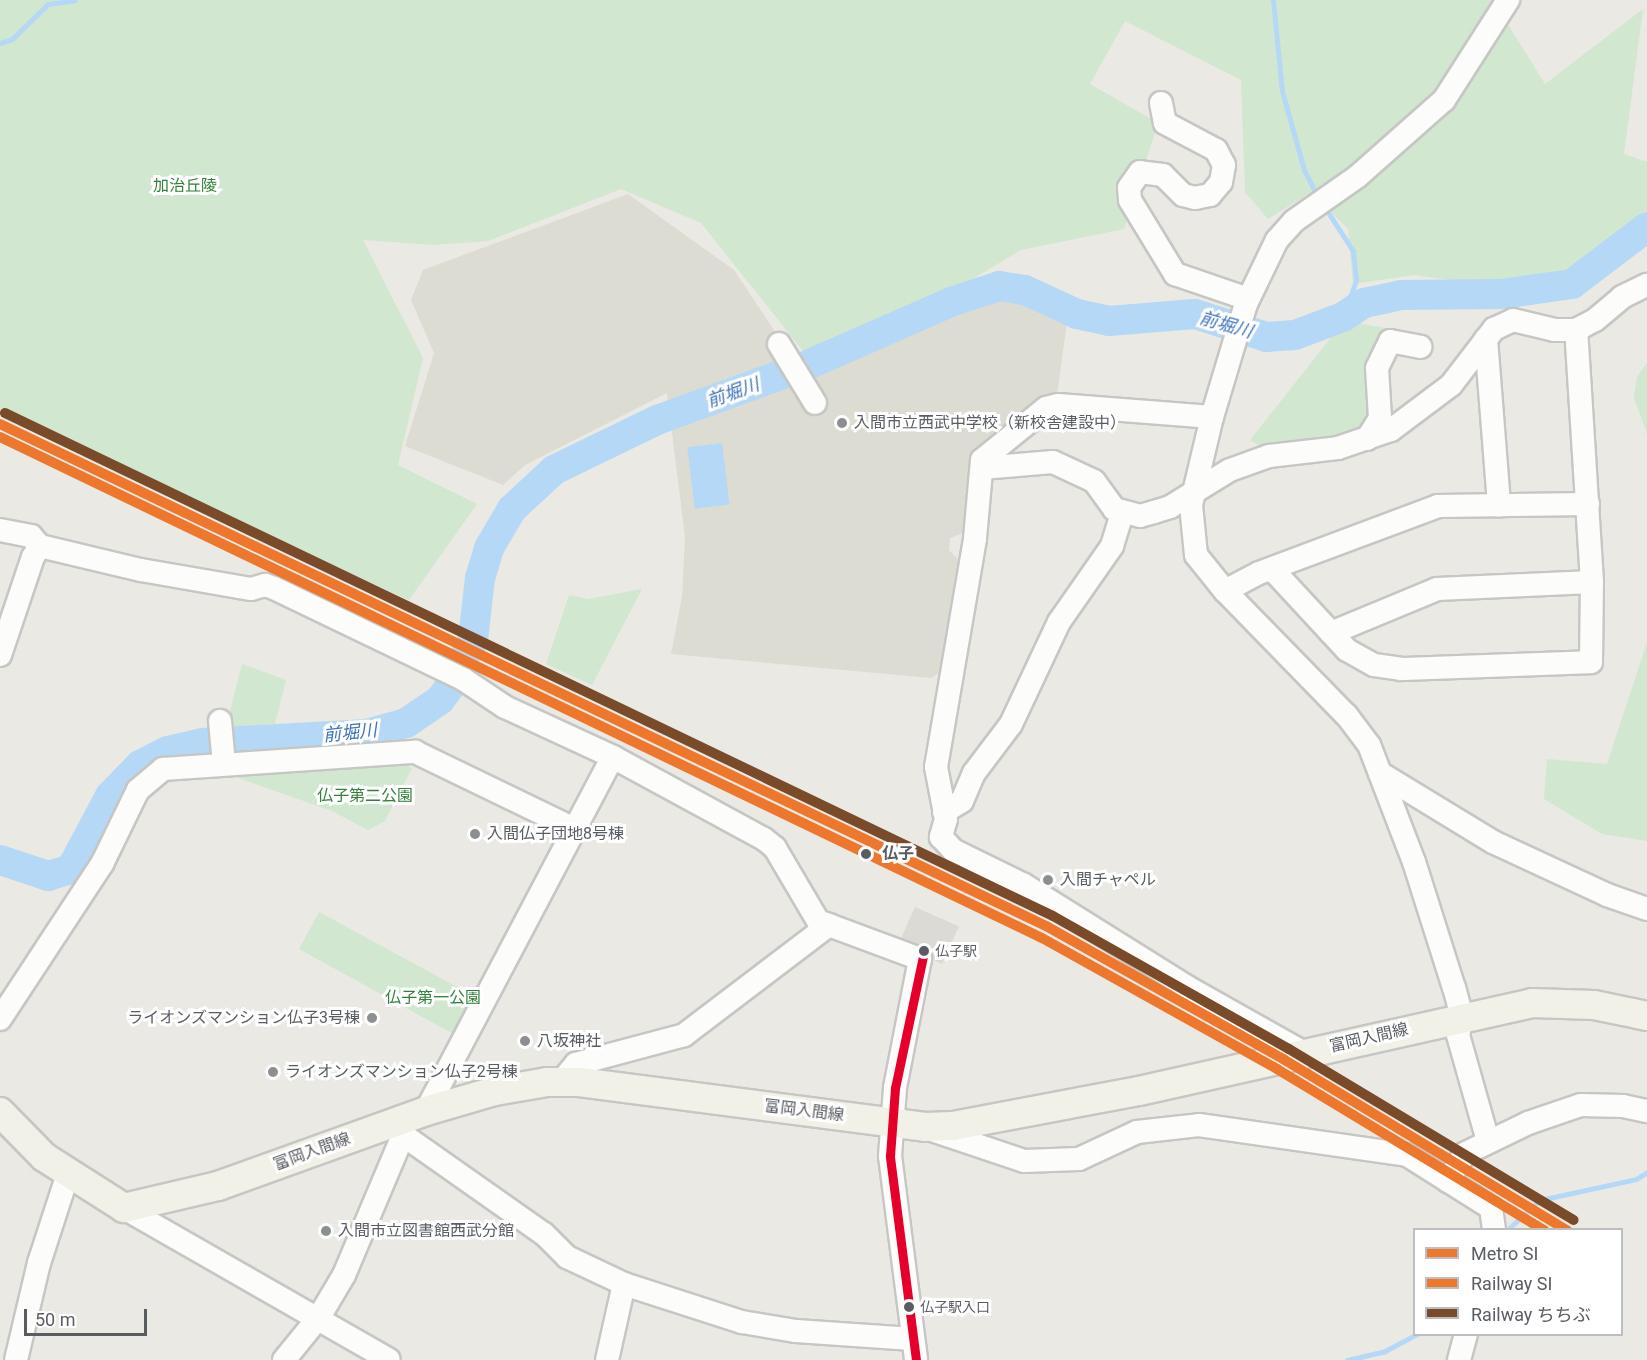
<!DOCTYPE html>
<meta charset="utf-8">
<style>
body{margin:0}
#map{position:relative;width:1647px;height:1360px;overflow:hidden;background:#eae9e4;font-family:Roboto,"Noto Sans JP",sans-serif}
div>[style]{position:absolute}
[style*='--x']{left:calc(var(--x)*1px);top:calc(var(--y)*1px);width:calc(var(--w)*1px);rotate:calc(var(--a)*1deg)}
.industrial>*{inset:0;background:#dbdad5;transform-origin:0 0}
.education>*{inset:0;background:#dddcd3}
.green>*{inset:0;background:#d1e7d0}
.water>*{inset:0;background:#b6d8f7;transform-origin:0 0}
.stream>*{height:5px;margin:-2.5px;padding:0 2.5px;transform-origin:2.5px;border-radius:2.5px;background:#b6d8f7}
.river>*{height:30px;margin:-15px;padding:0 15px;transform-origin:15px;border-radius:15px;background:#b6d8f7}
.roads{filter:drop-shadow(2px 0 #c6c6c4) drop-shadow(-2px 0 #c6c6c4) drop-shadow(0 2px #c6c6c4) drop-shadow(0 -2px #c6c6c4)}
.minor>*{height:22px;margin:-11px;padding:0 11px;transform-origin:11px;border-radius:11px;background:#fcfcfb}
.major>*{height:28px;margin:-14px;padding:0 14px;transform-origin:14px;border-radius:14px;background:#f2f1e7}
.bus-1>*{height:9px;margin:-4.5px;padding:0 4.5px;transform-origin:4.5px;border-radius:4.5px;background:#e4002b}
.rail-1>*{height:10px;margin:-5px;padding:0 5px;transform-origin:5px;border-radius:5px;background:#ed772d}
.rail-2>*{height:10px;margin:-5px;padding:0 5px;transform-origin:5px;border-radius:5px;background:#7a4b2a}
.metro-1>*{height:10px;margin:-5px;padding:0 5px;transform-origin:5px;border-radius:5px;background:#ed772d}
.dots>*{width:16px;height:16px;translate:-50% -50%;box-sizing:border-box;border:3px solid #fff;border-radius:50%}
span{translate:-50% -50%;white-space:nowrap;text-align:center;line-height:1.15;-webkit-text-stroke:6px #fff;paint-order:stroke}
.bus-label{font-size:14px;color:#595d62}
.left{translate:0 -50%;text-align:left}
.park-label{font-size:16px;color:#32813a}
.poi-label{font-size:16px;color:#595d62}
.right{translate:-100% -50%;text-align:right}
.stop-label{font-size:16px;color:#595d62;font-weight:700}
.street-label{font-size:16px;color:#595d62}
.water-label{font-size:18px;color:#3e74bb;font-style:italic}
.legend{position:absolute;left:1413px;top:1228px;width:210px;height:108px;box-sizing:border-box;background:#fff;border:2px solid #bdbec0;margin:0;padding:8px 10px;list-style:none;font-size:18px;color:#595d62}
.legend li{display:flex;align-items:center;gap:12px;height:30px}
.legend b{width:30px;border:2px solid #bdbec0}
.scale{position:absolute;left:24px;top:1309px;width:123px;height:27px;box-sizing:border-box;border:3px solid #595d62;border-top:0;padding-left:8px;font-size:18px;line-height:21px;white-space:nowrap;color:#595d62;-webkit-text-stroke:4px #fff;paint-order:stroke}
</style>
<div id="map">
<div class="industrial">
<div style="left:915px;top:907px;width:48px;height:41px;rotate:24deg"></div>
</div>
<div class="education">
<div style="clip-path:polygon(628px 194px,734px 270px,804px 375px,997px 291px,1020px 294px,1068px 315px,1057px 395px,975px 452px,965px 532px,950px 538px,949px 550px,958px 559px,940px 672px,931px 678px,671px 654px,682px 597px,685px 537px,667px 393px,525px 465px,503px 485px,405px 446px,434px 353px,411px 300px,423px 270px)"></div>
</div>
<div class="green">
<div style="clip-path:polygon(0 0,1517px 0,1504px 18px,1545px 84px,1643px 9px,1624px 154px,1647px 162px,1647px 240px,1632px 253px,1521px 290px,1414px 275px,1353px 284px,1348px 229px,1311px 192px,1268px 219px,1245px 192px,1241px 80px,1125px 21px,1090px 84px,1158px 123px,1124px 229px,1021px 250px,819px 371px,701px 223px,621px 189px,488px 241px,433px 245px,363px 240px,423px 358px,398px 465px,477px 504px,409px 600px,0 413px)"></div>
<div style="clip-path:polygon(1344px 321px,1386px 328px,1372px 372px,1371px 427px,1330px 440px,1264px 448px,1250px 440px)"></div>
<div style="clip-path:polygon(1647px 363px,1647px 434px,1634px 398px,1637px 377px)"></div>
<div style="clip-path:polygon(642px 589px,592px 685px,546px 664px,569px 595px,588px 599px)"></div>
<div style="clip-path:polygon(1647px 642px,1647px 841px,1602px 834px,1544px 799px,1547px 759px,1607px 764px)"></div>
<div style="clip-path:polygon(242px 664px,286px 680px,275px 724px,226px 727px)"></div>
<div style="clip-path:polygon(404px 764px,412px 768px,385px 821px,368px 830px,332px 811px,230px 775px)"></div>
<div style="clip-path:polygon(319px 912px,470px 994px,474px 1004px,457px 1036px,299px 949px)"></div>
</div>
<div class="water">
<div style="left:722px;top:443px;width:62px;height:35px;rotate:83deg"></div>
</div>
<div class="stream">
<div style="--x:1273;--y:0;--w:91;--a:84.4"></div>
<div style="--x:1282;--y:91;--w:82;--a:74.4"></div>
<div style="--x:1304;--y:170;--w:31;--a:63"></div>
<div style="--x:0;--y:43;--w:13;--a:-18"></div>
<div style="--x:12;--y:39;--w:50;--a:-44.2"></div>
<div style="--x:48;--y:4;--w:27;--a:-8"></div>
<div style="--x:1324;--y:206;--w:54;--a:57.2"></div>
<div style="--x:1353;--y:251;--w:29;--a:84"></div>
<div style="--x:1356;--y:280;--w:39;--a:109"></div>
<div style="--x:1507;--y:1230;--w:45;--a:-42.3"></div>
<div style="--x:1540;--y:1200;--w:98;--a:-12.3"></div>
<div style="--x:1636;--y:1179;--w:13;--a:-32"></div>
<div style="--x:1347;--y:1360;--w:39;--a:-13"></div>
<div style="--x:1385;--y:1351;--w:36;--a:-28"></div>
</div>
<div class="river">
<div style="--x:0;--y:860;--w:51;--a:18.4"></div>
<div style="--x:48;--y:876;--w:24;--a:-17"></div>
<div style="--x:71;--y:869;--w:83;--a:-61.9"></div>
<div style="--x:110;--y:796;--w:43;--a:-45.9"></div>
<div style="--x:140;--y:765;--w:31;--a:-27"></div>
<div style="--x:168;--y:751;--w:37;--a:-13"></div>
<div style="--x:204;--y:743;--w:163;--a:-3.2"></div>
<div style="--x:367;--y:734;--w:41;--a:-15.8"></div>
<div style="--x:406;--y:723;--w:41;--a:-34.1"></div>
<div style="--x:440;--y:700;--w:19;--a:-54"></div>
<div style="--x:451;--y:685;--w:50;--a:-63.9"></div>
<div style="--x:473;--y:640;--w:62;--a:-83.6"></div>
<div style="--x:480;--y:578;--w:31;--a:-73"></div>
<div style="--x:489;--y:548;--w:45;--a:-59.5"></div>
<div style="--x:512;--y:509;--w:57;--a:-42.9"></div>
<div style="--x:554;--y:470;--w:114;--a:-25.9"></div>
<div style="--x:657;--y:420;--w:155;--a:-20"></div>
<div style="--x:803;--y:367;--w:162;--a:-23.7"></div>
<div style="--x:951;--y:302;--w:51;--a:-18.4"></div>
<div style="--x:999;--y:286;--w:26;--a:9"></div>
<div style="--x:1025;--y:290;--w:57;--a:24.8"></div>
<div style="--x:1077;--y:314;--w:33;--a:12"></div>
<div style="--x:1109;--y:321;--w:86;--a:-4.7"></div>
<div style="--x:1195;--y:314;--w:75;--a:17.9"></div>
<div style="--x:1266;--y:337;--w:29;--a:-4"></div>
<div style="--x:1295;--y:335;--w:51;--a:-20.6"></div>
<div style="--x:1343;--y:317;--w:25;--a:-34"></div>
<div style="--x:1364;--y:303;--w:38;--a:-12"></div>
<div style="--x:1401;--y:295;--w:100;--a:-0.6"></div>
<div style="--x:1501;--y:294;--w:72;--a:-8"></div>
<div style="--x:1572;--y:284;--w:94;--a:-37.2"></div>
</div>
<div class="roads">
<div class="minor">
<div style="--x:1161;--y:103;--w:20;--a:79"></div>
<div style="--x:1165;--y:123;--w:58;--a:27.9"></div>
<div style="--x:1216;--y:150;--w:17;--a:62"></div>
<div style="--x:1224;--y:165;--w:17;--a:100"></div>
<div style="--x:1221;--y:182;--w:17;--a:130"></div>
<div style="--x:1210;--y:195;--w:15;--a:169"></div>
<div style="--x:1195;--y:198;--w:12;--a:-166"></div>
<div style="--x:1183;--y:195;--w:28;--a:-135"></div>
<div style="--x:1163;--y:175;--w:23;--a:-173"></div>
<div style="--x:1140;--y:172;--w:19;--a:125"></div>
<div style="--x:1129;--y:188;--w:12;--a:85"></div>
<div style="--x:1130;--y:200;--w:87;--a:58.7"></div>
<div style="--x:1175;--y:274;--w:77;--a:18.9"></div>
<div style="--x:1486;--y:339;--w:167;--a:85.5"></div>
<div style="--x:779;--y:344;--w:69;--a:58.6"></div>
<div style="--x:1212;--y:417;--w:154;--a:-175.5"></div>
<div style="--x:1058;--y:405;--w:12;--a:166"></div>
<div style="--x:1046;--y:408;--w:82;--a:140.9"></div>
<div style="--x:982;--y:460;--w:79;--a:95.1"></div>
<div style="--x:975;--y:539;--w:231;--a:99.7"></div>
<div style="--x:936;--y:767;--w:53;--a:79.1"></div>
<div style="--x:946;--y:819;--w:19;--a:106"></div>
<div style="--x:941;--y:837;--w:18;--a:47"></div>
<div style="--x:953;--y:850;--w:79;--a:26.2"></div>
<div style="--x:1024;--y:885;--w:192;--a:32"></div>
<div style="--x:1187;--y:987;--w:134;--a:29.4"></div>
<div style="--x:1367;--y:439;--w:25;--a:-58"></div>
<div style="--x:1380;--y:418;--w:50;--a:-93.4"></div>
<div style="--x:1377;--y:368;--w:30;--a:-64"></div>
<div style="--x:1390;--y:341;--w:31;--a:11"></div>
<div style="--x:982;--y:468;--w:71;--a:-4.8"></div>
<div style="--x:1053;--y:462;--w:45;--a:24.9"></div>
<div style="--x:1094;--y:481;--w:34;--a:54"></div>
<div style="--x:1114;--y:509;--w:27;--a:15"></div>
<div style="--x:1140;--y:516;--w:15;--a:-16"></div>
<div style="--x:1154;--y:512;--w:17;--a:-17"></div>
<div style="--x:1170;--y:507;--w:70;--a:-31.7"></div>
<div style="--x:1230;--y:470;--w:41;--a:-19.7"></div>
<div style="--x:1269;--y:456;--w:69;--a:-6.6"></div>
<div style="--x:1338;--y:448;--w:56;--a:-18.8"></div>
<div style="--x:1391;--y:430;--w:75;--a:-36.9"></div>
<div style="--x:1451;--y:385;--w:71;--a:-52.5"></div>
<div style="--x:1494;--y:329;--w:21;--a:-25"></div>
<div style="--x:1513;--y:320;--w:43;--a:13.4"></div>
<div style="--x:1555;--y:330;--w:21;--a:0"></div>
<div style="--x:1576;--y:330;--w:21;--a:-28"></div>
<div style="--x:1595;--y:320;--w:35;--a:-40"></div>
<div style="--x:1622;--y:297;--w:28;--a:-26"></div>
<div style="--x:0;--y:530;--w:32;--a:11"></div>
<div style="--x:31;--y:536;--w:13;--a:48"></div>
<div style="--x:40;--y:546;--w:104;--a:13.4"></div>
<div style="--x:141;--y:570;--w:112;--a:9.8"></div>
<div style="--x:251;--y:589;--w:15;--a:-16"></div>
<div style="--x:265;--y:585;--w:9;--a:18"></div>
<div style="--x:274;--y:588;--w:210;--a:25.7"></div>
<div style="--x:463;--y:679;--w:50;--a:33.7"></div>
<div style="--x:505;--y:707;--w:119;--a:24.8"></div>
<div style="--x:613;--y:757;--w:172;--a:28.5"></div>
<div style="--x:764;--y:839;--w:14;--a:39"></div>
<div style="--x:775;--y:848;--w:85;--a:59.5"></div>
<div style="--x:818;--y:921;--w:109;--a:20.4"></div>
<div style="--x:920;--y:959;--w:131;--a:101"></div>
<div style="--x:895;--y:1088;--w:68;--a:94.2"></div>
<div style="--x:890;--y:1156;--w:206;--a:82.7"></div>
<div style="--x:1272;--y:569;--w:110;--a:47.2"></div>
<div style="--x:1347;--y:650;--w:31;--a:29"></div>
<div style="--x:1374;--y:665;--w:27;--a:8"></div>
<div style="--x:1401;--y:669;--w:190;--a:-2.1"></div>
<div style="--x:1591;--y:662;--w:80;--a:-89.3"></div>
<div style="--x:1592;--y:582;--w:253;--a:-93.6"></div>
<div style="--x:1225;--y:591;--w:38;--a:-28"></div>
<div style="--x:1259;--y:573;--w:191;--a:-20.5"></div>
<div style="--x:1438;--y:506;--w:150;--a:-0.8"></div>
<div style="--x:1331;--y:633;--w:115;--a:-22.5"></div>
<div style="--x:1437;--y:589;--w:155;--a:-2.6"></div>
<div style="--x:0;--y:655;--w:103;--a:-71.4"></div>
<div style="--x:33;--y:557;--w:13;--a:-58"></div>
<div style="--x:220;--y:721;--w:43;--a:84.7"></div>
<div style="--x:1380;--y:773;--w:132;--a:31.4"></div>
<div style="--x:1493;--y:842;--w:126;--a:24.9"></div>
<div style="--x:1607;--y:895;--w:42;--a:19.3"></div>
<div style="--x:944;--y:812;--w:21;--a:-31"></div>
<div style="--x:962;--y:801;--w:30;--a:-67"></div>
<div style="--x:974;--y:773;--w:61;--a:-52.9"></div>
<div style="--x:1011;--y:724;--w:113;--a:-64.8"></div>
<div style="--x:1059;--y:622;--w:93;--a:-55.1"></div>
<div style="--x:1112;--y:546;--w:34;--a:-73"></div>
<div style="--x:0;--y:1019;--w:186;--a:-56.7"></div>
<div style="--x:102;--y:864;--w:82;--a:-64.1"></div>
<div style="--x:138;--y:790;--w:33;--a:-40"></div>
<div style="--x:163;--y:769;--w:253;--a:-3.9"></div>
<div style="--x:415;--y:752;--w:179;--a:25.8"></div>
<div style="--x:562;--y:1081;--w:22;--a:-51"></div>
<div style="--x:576;--y:1064;--w:112;--a:-15"></div>
<div style="--x:684;--y:1035;--w:182;--a:-37.2"></div>
<div style="--x:426;--y:1111;--w:400;--a:-62.2"></div>
<div style="--x:929;--y:1129;--w:100;--a:18.6"></div>
<div style="--x:1024;--y:1161;--w:55;--a:-2.1"></div>
<div style="--x:1079;--y:1159;--w:64;--a:-25"></div>
<div style="--x:1137;--y:1132;--w:62;--a:-6.4"></div>
<div style="--x:1199;--y:1125;--w:210;--a:8.2"></div>
<div style="--x:1407;--y:1155;--w:99;--a:32.2"></div>
<div style="--x:1491;--y:1208;--w:22;--a:82"></div>
<div style="--x:403;--y:1135;--w:172;--a:35.1"></div>
<div style="--x:544;--y:1234;--w:33;--a:45"></div>
<div style="--x:567;--y:1257;--w:63;--a:25.3"></div>
<div style="--x:624;--y:1284;--w:124;--a:17.9"></div>
<div style="--x:742;--y:1322;--w:55;--a:9.5"></div>
<div style="--x:796;--y:1331;--w:117;--a:3.9"></div>
<div style="--x:1488;--y:1141;--w:110;--a:-105.8"></div>
<div style="--x:1458;--y:1035;--w:18;--a:-77"></div>
<div style="--x:1462;--y:1017;--w:30;--a:-105"></div>
<div style="--x:1454;--y:988;--w:132;--a:-107.6"></div>
<div style="--x:1414;--y:862;--w:125;--a:-111"></div>
<div style="--x:1369;--y:745;--w:38;--a:-127"></div>
<div style="--x:1346;--y:715;--w:173;--a:-134.3"></div>
<div style="--x:1225;--y:591;--w:46;--a:-128.9"></div>
<div style="--x:1196;--y:555;--w:50;--a:-95.7"></div>
<div style="--x:1191;--y:505;--w:90;--a:-76.6"></div>
<div style="--x:1212;--y:417;--w:118;--a:-73.3"></div>
<div style="--x:1246;--y:304;--w:71;--a:-64.2"></div>
<div style="--x:1277;--y:240;--w:25;--a:-48"></div>
<div style="--x:1294;--y:221;--w:78;--a:-35.1"></div>
<div style="--x:1358;--y:176;--w:115;--a:-41.5"></div>
<div style="--x:1444;--y:100;--w:119;--a:-57.4"></div>
<div style="--x:1448;--y:1181;--w:31;--a:-59"></div>
<div style="--x:1464;--y:1154;--w:71;--a:-25.8"></div>
<div style="--x:1528;--y:1123;--w:56;--a:-18.8"></div>
<div style="--x:1581;--y:1105;--w:42;--a:1.4"></div>
<div style="--x:1623;--y:1106;--w:25;--a:12"></div>
<div style="--x:124;--y:1208;--w:305;--a:29.8"></div>
<div style="--x:16;--y:1360;--w:100;--a:-76.7"></div>
<div style="--x:39;--y:1263;--w:94;--a:-72"></div>
<div style="--x:284;--y:1360;--w:55;--a:-50.9"></div>
<div style="--x:319;--y:1317;--w:49;--a:-59.2"></div>
<div style="--x:344;--y:1275;--w:152;--a:-67.1"></div>
<div style="--x:403;--y:1135;--w:13;--a:-122"></div>
<div style="--x:607;--y:1360;--w:78;--a:-77.4"></div>
<div style="--x:1459;--y:1360;--w:27;--a:-75"></div>
</div>
<div class="major">
<div style="--x:0;--y:1112;--w:63;--a:45.6"></div>
<div style="--x:44;--y:1157;--w:95;--a:32.5"></div>
<div style="--x:124;--y:1208;--w:97;--a:-13.2"></div>
<div style="--x:218;--y:1186;--w:221;--a:-19.8"></div>
<div style="--x:426;--y:1111;--w:72;--a:-16.2"></div>
<div style="--x:495;--y:1091;--w:53;--a:-9.8"></div>
<div style="--x:547;--y:1082;--w:32;--a:0"></div>
<div style="--x:579;--y:1082;--w:349;--a:7.4"></div>
<div style="--x:925;--y:1127;--w:28;--a:-2"></div>
<div style="--x:953;--y:1126;--w:189;--a:-10.7"></div>
<div style="--x:1139;--y:1091;--w:403;--a:-12.6"></div>
<div style="--x:1532;--y:1003;--w:62;--a:1.8"></div>
<div style="--x:1594;--y:1005;--w:54;--a:11.7"></div>
</div>
</div>
<div class="bus-1">
<div style="--x:916;--y:1360;--w:206;--a:-97.3"></div>
<div style="--x:890;--y:1156;--w:68;--a:-85.8"></div>
<div style="--x:895;--y:1088;--w:140;--a:-78"></div>
</div>
<div class="rail-1">
<div style="--x:0;--y:437;--w:1156;--a:25.68"></div>
<div style="--x:1042;--y:938;--w:269;--a:29.1"></div>
<div style="--x:1277;--y:1069;--w:312;--a:31.1"></div>
</div>
<div class="rail-2">
<div style="--x:5;--y:413;--w:1162;--a:25.64"></div>
<div style="--x:1053;--y:916;--w:271;--a:29.4"></div>
<div style="--x:1289;--y:1049;--w:332;--a:31"></div>
</div>
<div class="metro-1">
<div style="--x:0;--y:424;--w:1162;--a:25.64"></div>
<div style="--x:1048;--y:927;--w:270;--a:29.3"></div>
<div style="--x:1283;--y:1059;--w:332;--a:31.1"></div>
</div>
<div class="dots">
<div style="left:842px;top:423px;background:#8c8e90"></div>
<div style="left:475px;top:834px;background:#8c8e90"></div>
<div style="left:866px;top:854px;background:#595d62"></div>
<div style="left:1048px;top:880px;background:#8c8e90"></div>
<div style="left:924px;top:951px;background:#595d62"></div>
<div style="left:372px;top:1018px;background:#8c8e90"></div>
<div style="left:525px;top:1041px;background:#8c8e90"></div>
<div style="left:273px;top:1072px;background:#8c8e90"></div>
<div style="left:326px;top:1231px;background:#8c8e90"></div>
<div style="left:909px;top:1307px;background:#595d62"></div>
</div>
<div class="bus-label">
<span class="left" style="left:935px;top:951px">仏子駅</span>
<span class="left" style="left:920px;top:1307px">仏子駅入口</span>
</div>
<div class="park-label">
<span style="left:185px;top:186px">加治丘陵</span>
<span style="left:365px;top:796px">仏子第二公園</span>
<span style="left:433px;top:998px">仏子第一公園</span>
</div>
<div class="poi-label">
<span class="left" style="left:854px;top:423px">入間市立西武中学校（新校舎建設中）</span>
<span class="left" style="left:487px;top:834px">入間仏子団地8号棟</span>
<span class="left" style="left:1060px;top:880px">入間チャペル</span>
<span class="right" style="left:360px;top:1018px">ライオンズマンション仏子3号棟</span>
<span class="left" style="left:537px;top:1041px">八坂神社</span>
<span class="left" style="left:285px;top:1072px">ライオンズマンション仏子2号棟</span>
<span class="left" style="left:338px;top:1231px">入間市立図書館西武分館</span>
</div>
<div class="stop-label">
<span class="left" style="left:882px;top:854px">仏子</span>
</div>
<div class="street-label">
<span style="left:1369px;top:1038px;rotate:-13deg">富岡入間線</span>
<span style="left:804px;top:1111px;rotate:7deg">富岡入間線</span>
<span style="left:312px;top:1152px;rotate:-20deg">富岡入間線</span>
</div>
<div class="water-label">
<span style="left:1226px;top:325px;rotate:16deg">前堀川</span>
<span style="left:733px;top:393px;rotate:-20deg">前堀川</span>
<span style="left:350px;top:733px;rotate:-6deg">前堀川</span>
</div>
<ul class="legend">
<li><b style="height:8px;background:#ed772d"></b>Metro SI</li>
<li><b style="height:8px;background:#ed772d"></b>Railway SI</li>
<li><b style="height:8px;background:#7a4b2a"></b>Railway ちちぶ</li>
</ul>
<div class="scale">50 m</div>
</div>
